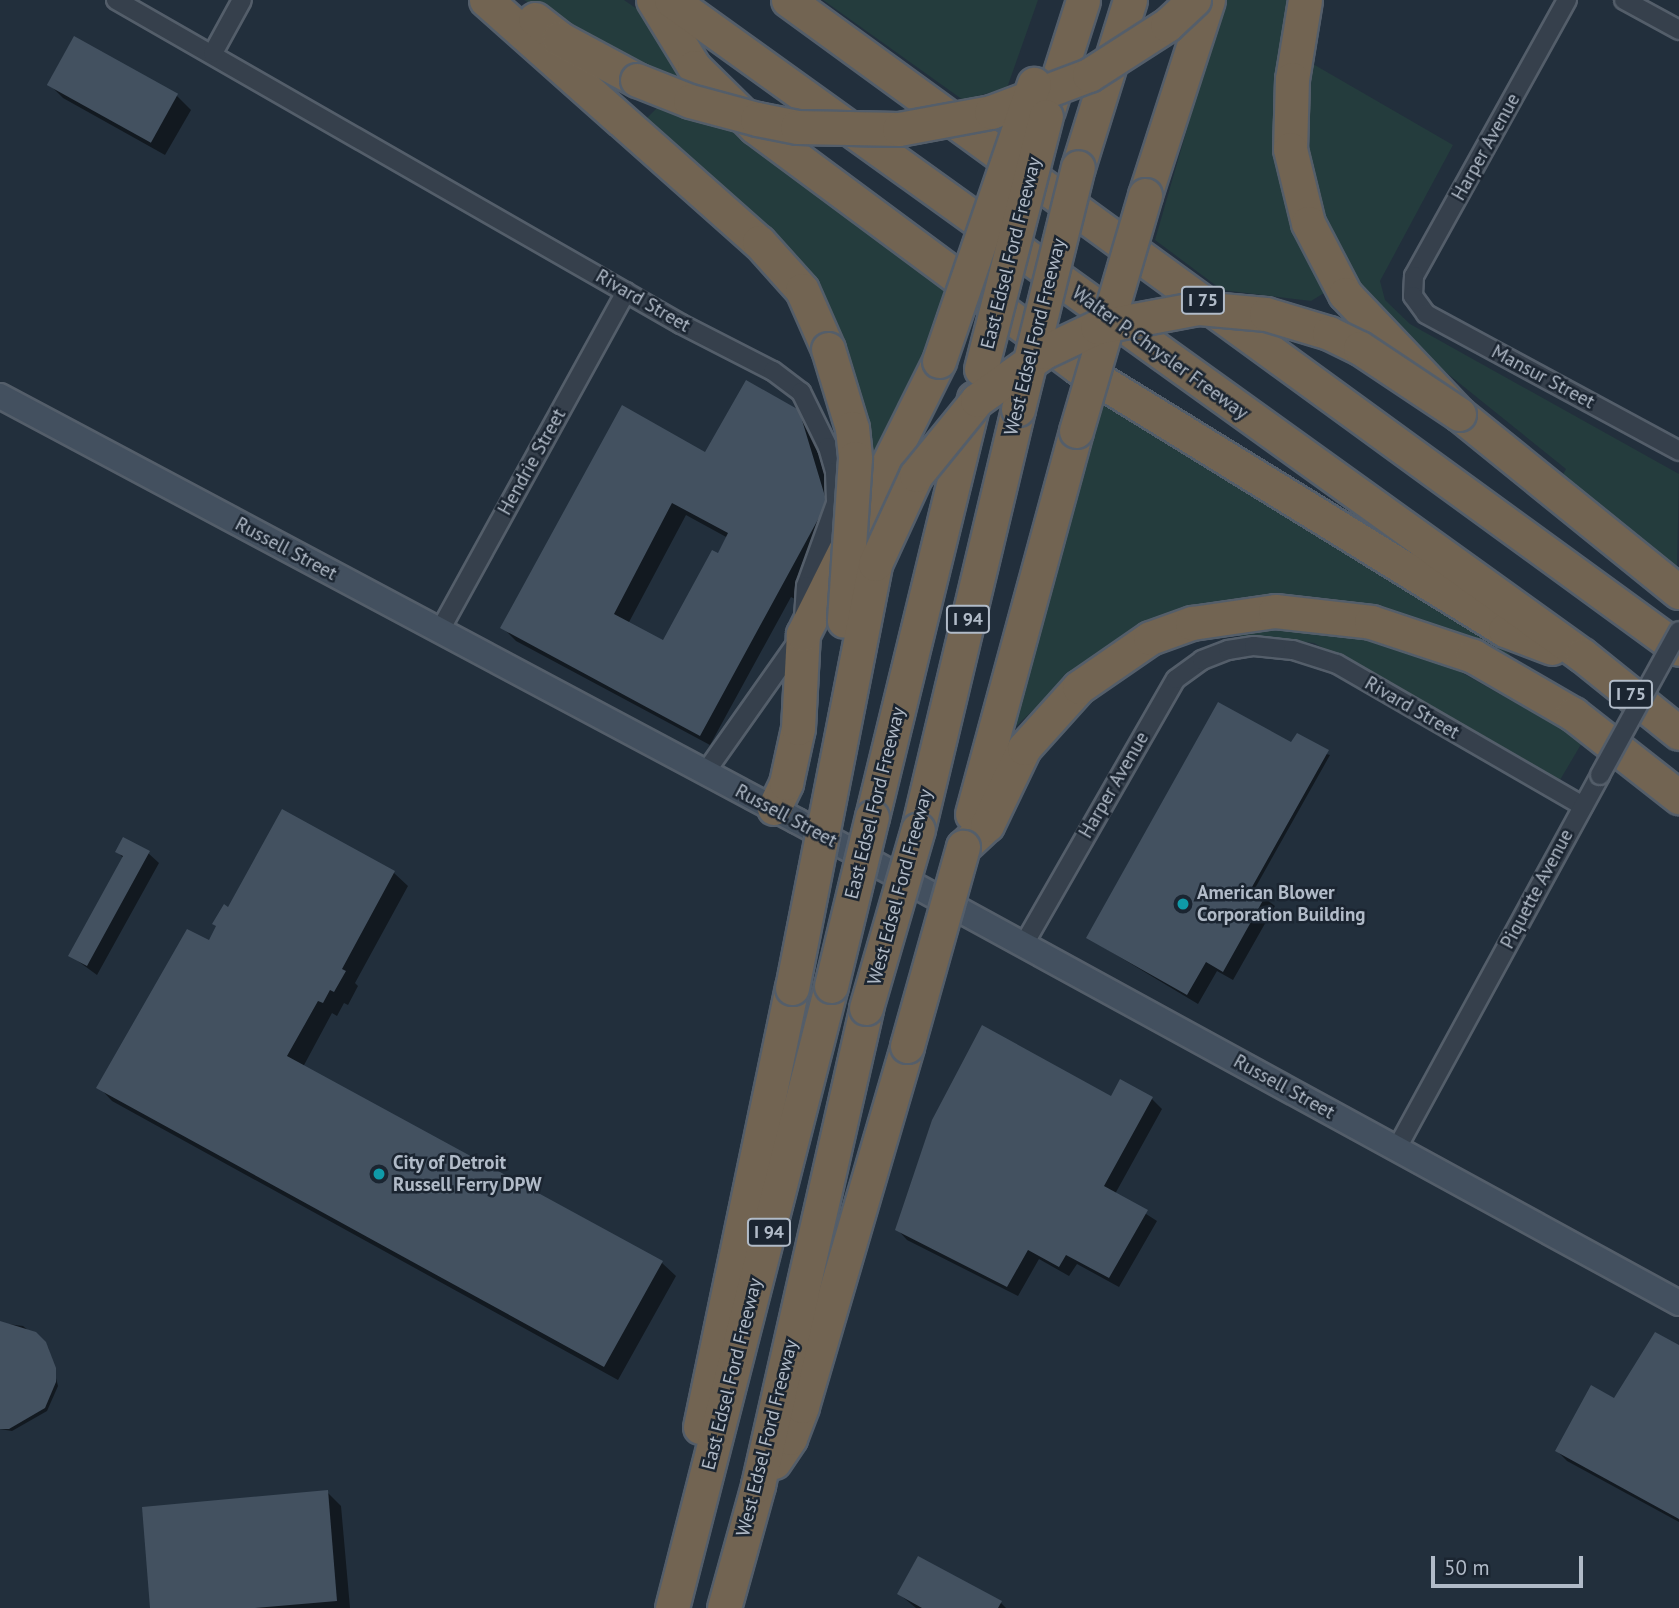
<!DOCTYPE html>
<style>
body{margin:0}
#map{position:relative;width:1679px;height:1608px;overflow:hidden;background:#222f3c;font-family:"PT Sans",sans-serif}
div>[style]{position:absolute}
[style*='--x']{left:calc(var(--x)*1px);top:calc(var(--y)*1px);width:calc(var(--w)*1px);rotate:calc(var(--a)*1deg)}
.green>*{inset:0;background:#243c3d}
.shadow>*{inset:0;background:#0007}
.building>*{inset:0;background:#435160;transform-origin:0 0}
.roads{filter:drop-shadow(2px 0 #545e6a) drop-shadow(-2px 0 #545e6a) drop-shadow(0 2px #545e6a) drop-shadow(0 -2px #545e6a)}
.street>*{height:18px;margin:-9px;padding:0 9px;transform-origin:9px;border-radius:9px;background:#36404c}
.secondary>*{height:24px;margin:-12px;padding:0 12px;transform-origin:12px;border-radius:12px;background:#43505f}
.highway>*{height:33px;margin:-16.5px;padding:0 16.5px;transform-origin:16.5px;border-radius:16.5px;background:#726452}
.bridges{filter:drop-shadow(2px 0 #545e6a) drop-shadow(-2px 0 #545e6a) drop-shadow(0 2px #545e6a) drop-shadow(0 -2px #545e6a)}
.street-bridge>*{height:18px;margin:-9px;padding:0 9px;transform-origin:9px;border-radius:9px;background:#36404c}
.highway-bridge>*{height:33px;margin:-16.5px;padding:0 16.5px;transform-origin:16.5px;border-radius:16.5px;background:#726452}
.dots>*{width:19px;height:19px;translate:-50% -50%;box-sizing:border-box;border:4px solid #1b2531;border-radius:50%}
span{translate:-50% -50%;white-space:nowrap;text-align:center;line-height:1.15;-webkit-text-stroke:5px #1b2531;paint-order:stroke}
.shield-label span{padding:2px 5px;background:#1b2531;border:2px solid;border-radius:5px;-webkit-text-stroke-width:0}
.shield-label{font-size:18px;color:#b1bbc8;font-weight:700}
.street-label{font-size:19px;color:#b1bbc8}
.poi-label{font-size:19px;color:#b1bbc8;font-weight:700}
.left{translate:0 -50%;text-align:left}
.scale{position:absolute;left:1431px;top:1556px;width:152px;height:32px;box-sizing:border-box;border:4px solid #b1bbc8;border-top:0;padding-left:9px;font-size:21px;line-height:24px;white-space:nowrap;color:#b1bbc8;-webkit-text-stroke:5px #1b2531;paint-order:stroke}
</style>
<div id="map">
<div class="green">
<div style="clip-path:polygon(524px 0,624px 0,637px 9px,693px 92px,949px 286px,931px 345px,860px 500px,779px 247px,646px 119px,663px 102px,573px 31px)"></div>
<div style="clip-path:polygon(823px 0,1038px 0,1007px 88px,963px 100px)"></div>
<div style="clip-path:polygon(1224px 0,1293px 0,1295px 222px,1324px 293px,1311px 301px,1222px 290px,1155px 240px)"></div>
<div style="clip-path:polygon(1313px 64px,1453px 145px,1380px 281px,1385px 300px,1410px 324px,1679px 474px,1677px 569px,1562px 476px,1566px 469px,1397px 333px,1349px 277px,1312px 178px,1306px 143px,1307px 82px)"></div>
<div style="clip-path:polygon(1105px 399px,1510px 654px,1505px 661px,1317px 599px,1278px 594px,1280px 597px,1062px 683px,1013px 729px)"></div>
<div style="clip-path:polygon(1266px 629px,1349px 633px,1404px 649px,1450px 666px,1583px 741px,1560px 780px,1314px 643px,1230px 635px)"></div>
</div>
<div class="shadow">
<div style="clip-path:polygon(74px 38px,177px 96px,191px 110px,165px 155px,63px 98px,49px 84px)"></div>
<div style="clip-path:polygon(evenodd,798px 412px,812px 426px,840px 518px,795px 599px,791px 597px,710px 745px,516px 641px,502px 627px,706px 455px,798px 412px,686px 515px,728px 538px,725px 559px,664px 642px,628px 624px,686px 515px)"></div>
<div style="clip-path:polygon(1292px 745px,1330px 755px,1254px 890px,1275px 906px,1233px 980px,1217px 971px,1198px 1004px,1088px 938px)"></div>
<div style="clip-path:polygon(283px 812px,394px 873px,408px 886px,355px 983px,358px 986px,348px 1005px,344px 1003px,337px 1016px,332px 1013px,303px 1067px,662px 1263px,676px 1276px,618px 1380px,112px 1101px,99px 1087px,209px 942px)"></div>
<div style="clip-path:polygon(117px 851px,148px 853px,159px 863px,97px 975px,71px 956px,124px 859px)"></div>
<div style="clip-path:polygon(1111px 1098px,1152px 1099px,1162px 1109px,1115px 1194px,1157px 1221px,1119px 1287px,1077px 1264px,1069px 1276px,1039px 1259px,1018px 1296px,907px 1240px,897px 1229px)"></div>
<div style="clip-path:polygon(0 1323px,23px 1326px,48px 1347px,58px 1386px,47px 1411px,12px 1431px,0 1429px)"></div>
<div style="clip-path:polygon(1679px 1347px,1679px 1522px,1567px 1461px,1557px 1451px)"></div>
<div style="clip-path:polygon(327px 1492px,341px 1506px,350px 1608px,152px 1608px)"></div>
<div style="clip-path:polygon(899px 1594px,1001px 1603px,1006px 1608px,916px 1608px)"></div>
</div>
<div class="building">
<div style="left:74px;top:36px;width:119px;height:56px;rotate:29deg"></div>
<div style="clip-path:polygon(evenodd,746px 380px,799px 410px,827px 503px,700px 736px,500px 628px,622px 405px,705px 452px,746px 380px,672px 503px,728px 533px,718px 553px,712px 550px,663px 640px,614px 614px,672px 503px)"></div>
<div style="clip-path:polygon(1218px 702px,1291px 742px,1297px 733px,1329px 750px,1252px 887px,1266px 895px,1223px 972px,1206px 962px,1187px 995px,1086px 938px)"></div>
<div style="clip-path:polygon(282px 809px,395px 871px,342px 969px,346px 971px,334px 992px,330px 990px,323px 1003px,318px 1001px,287px 1056px,663px 1261px,604px 1367px,96px 1088px,187px 929px,209px 940px,216px 926px,212px 924px,224px 904px,228px 907px)"></div>
<div style="clip-path:polygon(123px 837px,150px 851px,87px 966px,68px 956px,123px 856px,115px 852px)"></div>
<div style="clip-path:polygon(982px 1025px,1111px 1096px,1120px 1079px,1153px 1097px,1104px 1186px,1148px 1210px,1109px 1278px,1066px 1255px,1059px 1267px,1028px 1250px,1007px 1287px,895px 1230px,932px 1120px)"></div>
<div style="clip-path:polygon(0 1321px,36px 1332px,46px 1342px,56px 1368px,56px 1382px,45px 1408px,9px 1429px,0 1429px)"></div>
<div style="clip-path:polygon(1655px 1332px,1679px 1345px,1679px 1519px,1555px 1451px,1591px 1385px,1614px 1398px)"></div>
<div style="clip-path:polygon(328px 1490px,337px 1601px,255px 1608px,150px 1608px,142px 1507px)"></div>
<div style="clip-path:polygon(918px 1556px,1002px 1601px,998px 1608px,922px 1608px,897px 1594px)"></div>
</div>
<div class="roads">
<div class="street">
<div style="--x:116;--y:0;--w:651;--a:29.83"></div>
<div style="--x:681;--y:324;--w:103;--a:27.1"></div>
<div style="--x:773;--y:371;--w:35;--a:37"></div>
<div style="--x:801;--y:392;--w:61;--a:63.9"></div>
<div style="--x:828;--y:447;--w:26;--a:74"></div>
<div style="--x:835;--y:472;--w:31;--a:88"></div>
<div style="--x:836;--y:503;--w:88;--a:109.9"></div>
<div style="--x:806;--y:586;--w:48;--a:93.6"></div>
<div style="--x:803;--y:634;--w:170;--a:125.2"></div>
<div style="--x:1567;--y:0;--w:316;--a:119"></div>
<div style="--x:1414;--y:276;--w:20;--a:93"></div>
<div style="--x:1413;--y:296;--w:22;--a:54"></div>
<div style="--x:1426;--y:314;--w:288;--a:28.4"></div>
<div style="--x:1624;--y:0;--w:63;--a:28.6"></div>
<div style="--x:213;--y:53;--w:60;--a:-61.3"></div>
<div style="--x:439;--y:632;--w:388;--a:-61.2"></div>
<div style="--x:1024;--y:944;--w:305;--a:-60.2"></div>
<div style="--x:1176;--y:679;--w:32;--a:-36"></div>
<div style="--x:1202;--y:660;--w:28;--a:-21"></div>
<div style="--x:1228;--y:650;--w:26;--a:-9"></div>
<div style="--x:1254;--y:646;--w:39;--a:6"></div>
<div style="--x:1293;--y:650;--w:46;--a:17.7"></div>
<div style="--x:1337;--y:664;--w:284;--a:30"></div>
<div style="--x:1397;--y:1148;--w:425;--a:-61.4"></div>
</div>
<div class="secondary">
<div style="--x:0;--y:396;--w:903;--a:28.07"></div>
<div style="--x:797;--y:821;--w:1005;--a:28.66"></div>
</div>
<div class="highway">
<div style="--x:486;--y:0;--w:365;--a:41.6"></div>
<div style="--x:759;--y:242;--w:64;--a:48.1"></div>
<div style="--x:802;--y:290;--w:64;--a:66.2"></div>
<div style="--x:653;--y:0;--w:79;--a:58.5"></div>
<div style="--x:694;--y:67;--w:86;--a:44.5"></div>
<div style="--x:755;--y:127;--w:402;--a:36.6"></div>
<div style="--x:1078;--y:367;--w:501;--a:31.63"></div>
<div style="--x:1505;--y:630;--w:50;--a:21"></div>
<div style="--x:671;--y:0;--w:1122;--a:35.72"></div>
<div style="--x:1582;--y:655;--w:124;--a:38.8"></div>
<div style="--x:788;--y:0;--w:1102;--a:36.07"></div>
<div style="--x:1305;--y:0;--w:80;--a:99.3"></div>
<div style="--x:1292;--y:79;--w:70;--a:91.6"></div>
<div style="--x:1290;--y:149;--w:76;--a:76.3"></div>
<div style="--x:1308;--y:223;--w:80;--a:62.5"></div>
<div style="--x:1345;--y:294;--w:166;--a:46.5"></div>
<div style="--x:1459;--y:414;--w:283;--a:39"></div>
<div style="--x:535;--y:19;--w:31;--a:38"></div>
<div style="--x:559;--y:38;--w:89;--a:28.3"></div>
<div style="--x:1048;--y:110;--w:115;--a:-72.3"></div>
<div style="--x:1078;--y:167;--w:175;--a:-72.7"></div>
<div style="--x:1145;--y:195;--w:205;--a:-72.1"></div>
<div style="--x:774;--y:808;--w:28;--a:-64"></div>
<div style="--x:786;--y:783;--w:56;--a:-77.7"></div>
<div style="--x:798;--y:728;--w:94;--a:-87"></div>
<div style="--x:803;--y:634;--w:305;--a:-63.5"></div>
<div style="--x:972;--y:814;--w:397;--a:-74.8"></div>
<div style="--x:872;--y:817;--w:431;--a:-76.3"></div>
<div style="--x:918;--y:829;--w:432;--a:-76.6"></div>
<div style="--x:963;--y:847;--w:33;--a:-43"></div>
<div style="--x:987;--y:825;--w:85;--a:-64.3"></div>
<div style="--x:1024;--y:748;--w:82;--a:-48"></div>
<div style="--x:1079;--y:687;--w:86;--a:-34.6"></div>
<div style="--x:1150;--y:638;--w:45;--a:-19.7"></div>
<div style="--x:1192;--y:623;--w:84;--a:-8.2"></div>
<div style="--x:1275;--y:611;--w:97;--a:6.5"></div>
<div style="--x:1371;--y:622;--w:108;--a:18.4"></div>
<div style="--x:1473;--y:656;--w:116;--a:30.1"></div>
<div style="--x:1573;--y:714;--w:135;--a:38.1"></div>
<div style="--x:700;--y:1427;--w:449;--a:-78.2"></div>
<div style="--x:774;--y:1462;--w:29;--a:-56"></div>
<div style="--x:790;--y:1438;--w:34;--a:-69"></div>
<div style="--x:802;--y:1406;--w:375;--a:-73.7"></div>
<div style="--x:672;--y:1608;--w:642;--a:-75.66"></div>
<div style="--x:724;--y:1608;--w:128;--a:-74.5"></div>
<div style="--x:758;--y:1485;--w:489;--a:-77.2"></div>
</div>
</div>
<div class="bridges">
<div class="street-bridge">
<div style="--x:1600;--y:775;--w:164;--a:-61.3"></div>
</div>
<div class="highway-bridge">
<div style="--x:637;--y:80;--w:57;--a:21.6"></div>
<div style="--x:690;--y:101;--w:69;--a:15"></div>
<div style="--x:757;--y:119;--w:41;--a:11.3"></div>
<div style="--x:797;--y:127;--w:102;--a:1.1"></div>
<div style="--x:899;--y:129;--w:94;--a:-10.5"></div>
<div style="--x:991;--y:112;--w:105;--a:-20.7"></div>
<div style="--x:1089;--y:75;--w:93;--a:-32.7"></div>
<div style="--x:1167;--y:25;--w:37;--a:-43"></div>
<div style="--x:828;--y:349;--w:83;--a:73.1"></div>
<div style="--x:852;--y:428;--w:30;--a:84"></div>
<div style="--x:855;--y:458;--w:163;--a:93.9"></div>
<div style="--x:939;--y:361;--w:293;--a:-71.1"></div>
<div style="--x:981;--y:369;--w:261;--a:-75.6"></div>
<div style="--x:1018;--y:409;--w:249;--a:-76.1"></div>
<div style="--x:1076;--y:431;--w:246;--a:-73.7"></div>
<div style="--x:831;--y:986;--w:174;--a:-76.4"></div>
<div style="--x:792;--y:988;--w:432;--a:-78.9"></div>
<div style="--x:875;--y:564;--w:98;--a:-65.3"></div>
<div style="--x:916;--y:475;--w:97;--a:-50.9"></div>
<div style="--x:977;--y:400;--w:82;--a:-35.6"></div>
<div style="--x:1044;--y:352;--w:59;--a:-25.3"></div>
<div style="--x:1097;--y:327;--w:104;--a:-10.6"></div>
<div style="--x:1199;--y:308;--w:67;--a:5.1"></div>
<div style="--x:1266;--y:314;--w:66;--a:16.8"></div>
<div style="--x:1329;--y:333;--w:34;--a:26"></div>
<div style="--x:1360;--y:348;--w:119;--a:33.7"></div>
<div style="--x:866;--y:1008;--w:186;--a:-73.8"></div>
<div style="--x:907;--y:1046;--w:207;--a:-74.3"></div>
</div>
</div>
<div class="dots">
<div style="left:1183px;top:904px;background:#0f9aa8"></div>
<div style="left:379px;top:1174px;background:#0f9aa8"></div>
</div>
<div class="shield-label">
<span style="left:1203px;top:300px">I 75</span>
<span style="left:968px;top:619px">I 94</span>
<span style="left:1631px;top:694px">I 75</span>
<span style="left:769px;top:1232px">I 94</span>
</div>
<div class="street-label">
<span style="left:1486px;top:147px;rotate:-61deg">Harper Avenue</span>
<span style="left:1011px;top:253px;rotate:-76deg">East Edsel Ford Freeway</span>
<span style="left:643px;top:301px;rotate:30deg">Rivard Street</span>
<span style="left:1035px;top:337px;rotate:-76deg">West Edsel Ford Freeway</span>
<span style="left:1160px;top:353px;rotate:36deg">Walter P. Chrysler Freeway</span>
<span style="left:1543px;top:377px;rotate:28deg">Mansur Street</span>
<span style="left:532px;top:462px;rotate:-61deg">Hendrie Street</span>
<span style="left:286px;top:549px;rotate:28deg">Russell Street</span>
<span style="left:1412px;top:708px;rotate:30deg">Rivard Street</span>
<span style="left:1114px;top:785px;rotate:-60deg">Harper Avenue</span>
<span style="left:875px;top:803px;rotate:-76deg">East Edsel Ford Freeway</span>
<span style="left:786px;top:816px;rotate:28deg">Russell Street</span>
<span style="left:900px;top:887px;rotate:-75deg">West Edsel Ford Freeway</span>
<span style="left:1537px;top:889px;rotate:-62deg">Piquette Avenue</span>
<span style="left:1284px;top:1087px;rotate:29deg">Russell Street</span>
<span style="left:732px;top:1374px;rotate:-76deg">East Edsel Ford Freeway</span>
<span style="left:767px;top:1438px;rotate:-76deg">West Edsel Ford Freeway</span>
</div>
<div class="poi-label">
<span class="left" style="left:1197px;top:904px">American Blower<br>Corporation Building</span>
<span class="left" style="left:393px;top:1174px">City of Detroit<br>Russell Ferry DPW</span>
</div>
<div class="scale">50 m</div>
</div>
